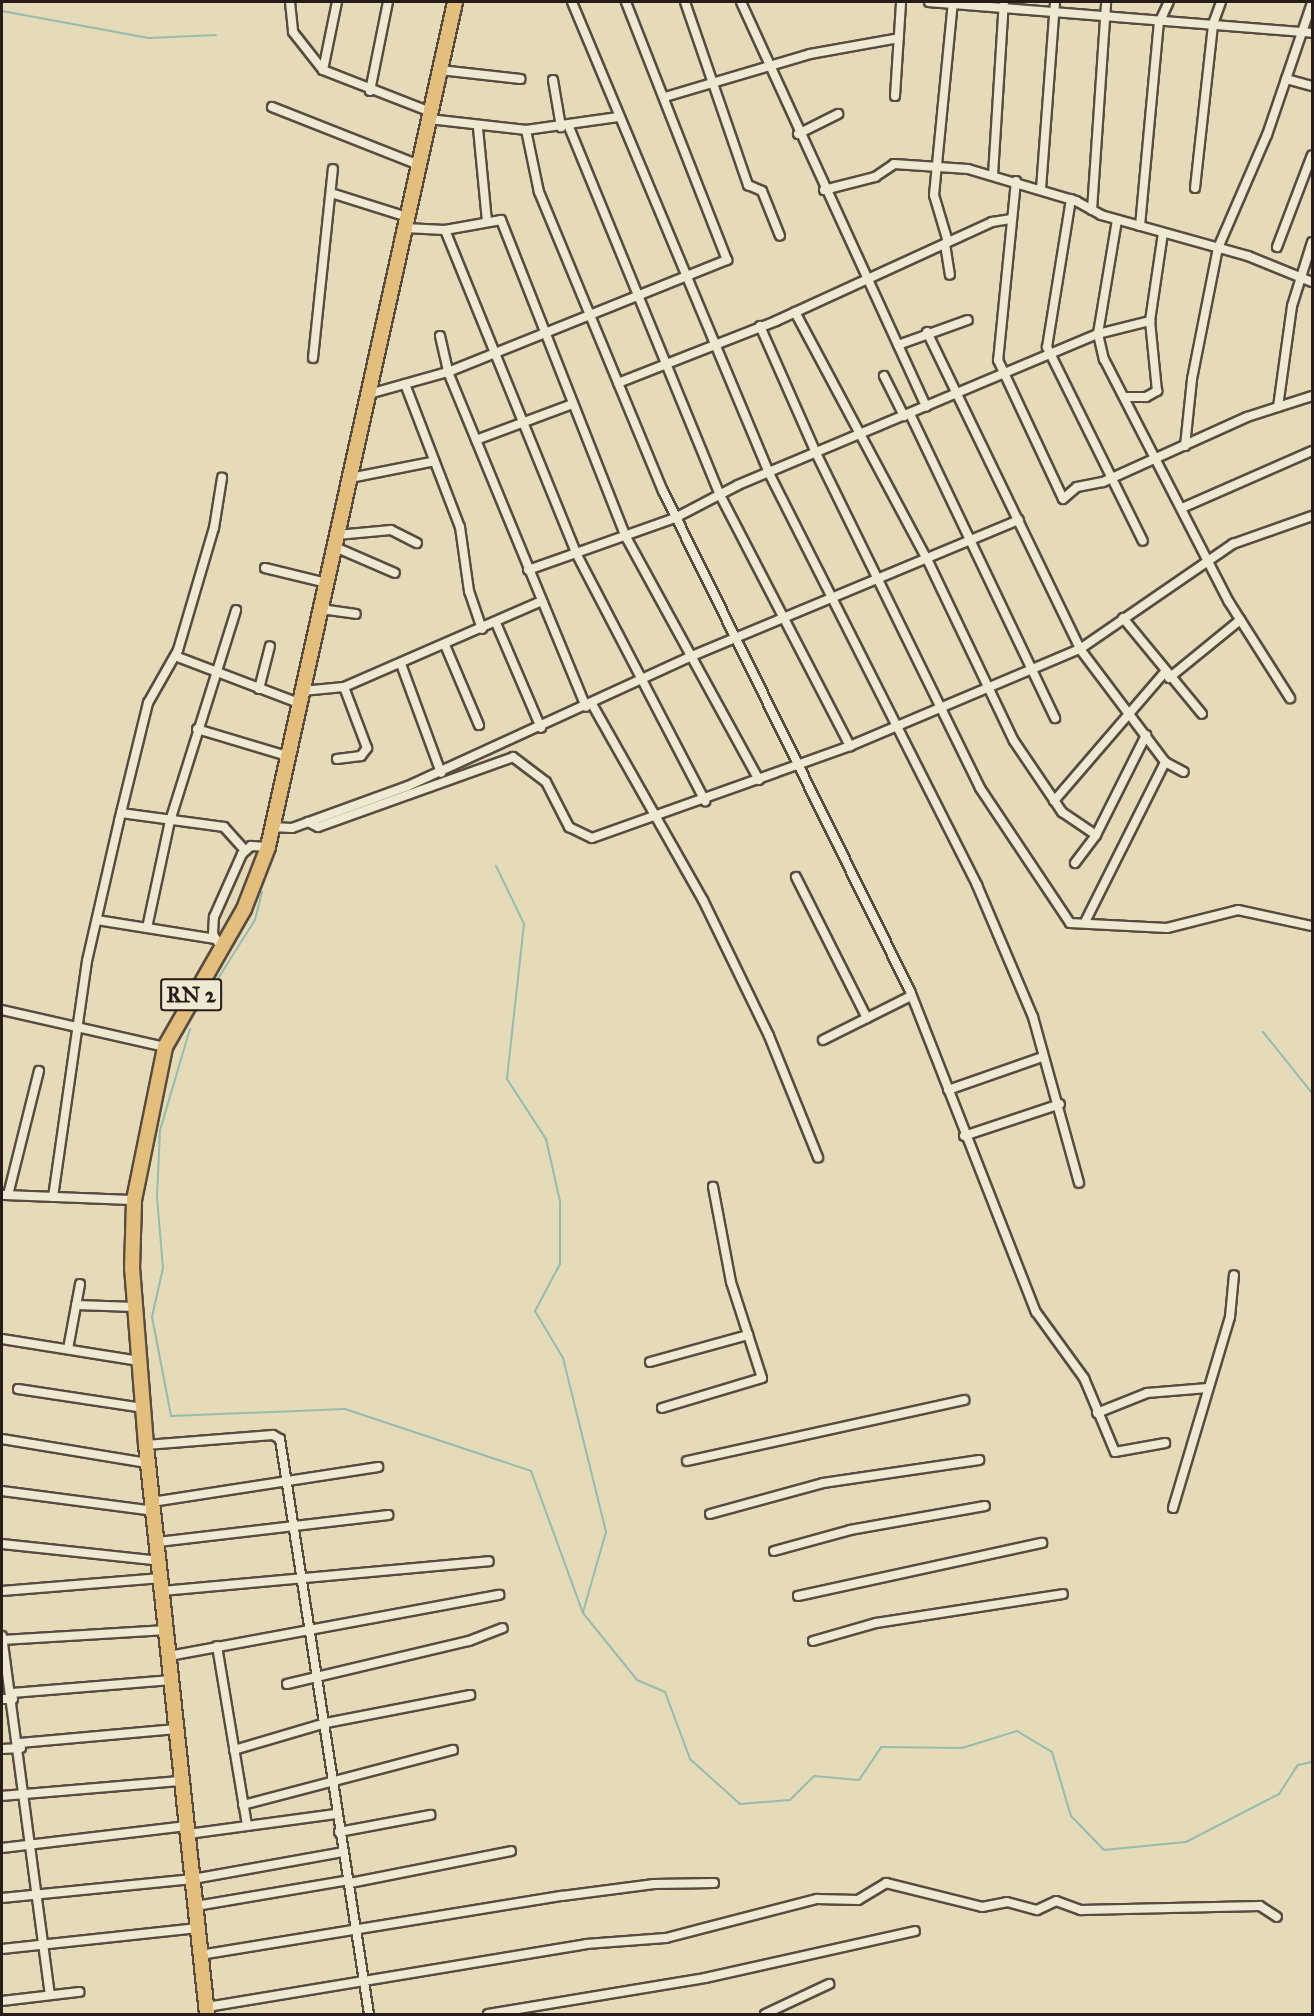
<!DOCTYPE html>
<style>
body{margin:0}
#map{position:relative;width:1314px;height:2016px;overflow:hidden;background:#e6dbb9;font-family:"IM FELL Great Primer",serif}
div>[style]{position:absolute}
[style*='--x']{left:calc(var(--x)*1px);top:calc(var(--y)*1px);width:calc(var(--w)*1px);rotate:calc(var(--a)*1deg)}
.stream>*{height:2px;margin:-1px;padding:0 1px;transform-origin:1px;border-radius:1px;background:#96bbaf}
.roads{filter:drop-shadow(2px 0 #584c40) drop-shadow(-2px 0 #584c40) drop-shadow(0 2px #584c40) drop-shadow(0 -2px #584c40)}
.minor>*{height:8px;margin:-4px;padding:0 4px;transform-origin:4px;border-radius:4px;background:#efe8d2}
.trunk>*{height:14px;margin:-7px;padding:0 7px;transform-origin:7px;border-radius:7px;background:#e3be7c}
span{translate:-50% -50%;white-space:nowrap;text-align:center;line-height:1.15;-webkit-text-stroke:6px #efe8d2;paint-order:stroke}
.shield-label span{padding:2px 4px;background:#efe8d2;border:2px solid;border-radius:4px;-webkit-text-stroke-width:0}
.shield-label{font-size:22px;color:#281c18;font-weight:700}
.frame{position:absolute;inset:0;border:3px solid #281c18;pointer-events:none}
</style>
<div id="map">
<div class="stream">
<div style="--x:2;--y:11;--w:149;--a:10.4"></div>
<div style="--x:149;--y:38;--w:67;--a:-2.6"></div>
<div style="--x:496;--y:866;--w:64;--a:64.2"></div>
<div style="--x:524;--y:924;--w:156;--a:96.3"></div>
<div style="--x:507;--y:1079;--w:72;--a:57"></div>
<div style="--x:546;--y:1139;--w:64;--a:77.3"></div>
<div style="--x:560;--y:1201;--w:63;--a:90"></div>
<div style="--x:560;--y:1264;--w:53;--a:118"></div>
<div style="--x:535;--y:1311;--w:55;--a:59.2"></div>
<div style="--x:563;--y:1358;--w:179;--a:76.1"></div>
<div style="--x:606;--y:1532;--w:83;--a:106"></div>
<div style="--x:202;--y:1004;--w:99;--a:-57.8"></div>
<div style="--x:255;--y:920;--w:29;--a:-76"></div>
<div style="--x:190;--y:1029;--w:105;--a:106.5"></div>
<div style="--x:160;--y:1130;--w:67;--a:92.6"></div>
<div style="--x:157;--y:1197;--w:71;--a:85.2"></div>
<div style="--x:163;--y:1268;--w:50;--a:102.7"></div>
<div style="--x:152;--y:1317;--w:101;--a:79.1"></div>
<div style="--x:171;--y:1416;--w:174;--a:-2.3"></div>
<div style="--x:345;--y:1409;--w:196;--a:18.4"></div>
<div style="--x:531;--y:1471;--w:151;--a:69.9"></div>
<div style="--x:583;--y:1613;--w:86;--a:51.1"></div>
<div style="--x:637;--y:1680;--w:30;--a:23"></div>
<div style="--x:665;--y:1692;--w:72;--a:69.5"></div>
<div style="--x:690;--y:1759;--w:67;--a:42"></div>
<div style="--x:740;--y:1804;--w:50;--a:-4.6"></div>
<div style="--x:790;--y:1800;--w:34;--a:-45"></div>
<div style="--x:814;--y:1776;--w:45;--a:5.1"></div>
<div style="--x:859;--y:1780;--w:40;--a:-56"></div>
<div style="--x:881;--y:1747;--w:81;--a:0.7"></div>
<div style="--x:962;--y:1748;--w:58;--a:-17.2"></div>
<div style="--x:1017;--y:1731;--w:41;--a:31"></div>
<div style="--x:1052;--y:1752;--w:67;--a:73.5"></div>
<div style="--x:1071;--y:1816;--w:47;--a:45.9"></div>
<div style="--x:1104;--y:1850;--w:82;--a:-5.6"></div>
<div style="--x:1186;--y:1842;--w:105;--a:-27.3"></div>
<div style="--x:1279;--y:1794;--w:35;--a:-57"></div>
<div style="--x:1298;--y:1765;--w:14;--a:-12"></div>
<div style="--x:1263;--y:1032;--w:78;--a:51.2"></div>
</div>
<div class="roads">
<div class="minor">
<div style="--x:290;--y:2;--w:30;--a:84"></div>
<div style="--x:293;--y:32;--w:48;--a:51.7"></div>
<div style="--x:323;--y:70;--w:116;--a:21.3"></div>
<div style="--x:572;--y:2;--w:511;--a:67.3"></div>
<div style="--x:769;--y:473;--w:462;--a:63.2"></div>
<div style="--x:977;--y:885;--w:143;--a:67"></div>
<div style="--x:1033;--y:1017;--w:172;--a:74.5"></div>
<div style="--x:685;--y:2;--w:194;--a:71"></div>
<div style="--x:748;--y:185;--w:15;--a:23"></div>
<div style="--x:762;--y:191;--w:48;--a:68.2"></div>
<div style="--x:741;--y:2;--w:445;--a:65.4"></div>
<div style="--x:929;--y:2;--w:384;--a:4.6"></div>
<div style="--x:323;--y:70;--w:69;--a:-78.4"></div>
<div style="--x:440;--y:70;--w:81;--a:6.4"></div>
<div style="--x:1286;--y:79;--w:27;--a:15"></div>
<div style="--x:553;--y:80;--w:48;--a:80.3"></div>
<div style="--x:370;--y:91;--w:91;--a:-78.6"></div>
<div style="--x:895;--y:96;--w:94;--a:-86.3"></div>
<div style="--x:665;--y:97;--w:151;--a:-16.5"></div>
<div style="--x:810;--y:54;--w:90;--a:-10.2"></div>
<div style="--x:272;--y:107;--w:158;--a:21.5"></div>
<div style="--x:429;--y:119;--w:98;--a:6.5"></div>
<div style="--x:526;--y:130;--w:93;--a:-8"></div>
<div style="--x:569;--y:127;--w:398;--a:67.7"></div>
<div style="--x:720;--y:495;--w:283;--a:62.6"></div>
<div style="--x:478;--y:128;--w:93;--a:84.5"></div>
<div style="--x:526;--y:130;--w:63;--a:78.2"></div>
<div style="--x:539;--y:192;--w:324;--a:67.5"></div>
<div style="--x:663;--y:491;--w:558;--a:63.71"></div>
<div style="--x:910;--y:991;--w:345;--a:68.6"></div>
<div style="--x:1036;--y:1312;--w:82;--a:54"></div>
<div style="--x:1084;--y:1378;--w:80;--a:67.3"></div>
<div style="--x:1115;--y:1452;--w:51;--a:-10.2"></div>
<div style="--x:798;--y:134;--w:45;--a:-26.6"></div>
<div style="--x:993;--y:175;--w:173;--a:-86.4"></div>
<div style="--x:1016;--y:181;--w:180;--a:95.7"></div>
<div style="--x:998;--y:360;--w:153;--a:64.9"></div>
<div style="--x:1063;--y:499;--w:18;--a:-41"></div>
<div style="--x:1077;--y:487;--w:26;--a:-11"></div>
<div style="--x:1103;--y:482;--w:158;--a:-24.3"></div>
<div style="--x:1247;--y:417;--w:68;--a:-17.9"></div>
<div style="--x:1195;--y:188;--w:165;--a:-83.7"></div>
<div style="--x:1213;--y:24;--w:23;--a:-70"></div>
<div style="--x:1041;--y:189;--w:188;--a:-85.7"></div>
<div style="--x:824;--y:190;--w:53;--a:-14.3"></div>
<div style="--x:875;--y:177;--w:23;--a:-34"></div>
<div style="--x:894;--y:164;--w:74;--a:3.9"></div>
<div style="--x:968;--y:169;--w:113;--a:16.5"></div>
<div style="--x:1076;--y:201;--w:29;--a:29"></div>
<div style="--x:1101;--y:215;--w:153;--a:15.6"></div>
<div style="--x:1248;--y:256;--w:69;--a:22.1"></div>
<div style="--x:331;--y:193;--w:80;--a:17.5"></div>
<div style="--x:1071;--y:199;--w:150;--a:99.2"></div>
<div style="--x:1047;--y:347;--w:216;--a:63.7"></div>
<div style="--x:1092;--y:210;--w:208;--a:-86.1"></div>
<div style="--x:1117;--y:220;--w:116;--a:99.5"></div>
<div style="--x:1098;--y:334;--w:26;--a:77"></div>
<div style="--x:1104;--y:359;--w:273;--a:62.8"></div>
<div style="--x:1229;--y:602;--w:114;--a:57.6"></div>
<div style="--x:1140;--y:226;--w:204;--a:-84.7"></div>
<div style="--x:1159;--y:23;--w:23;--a:-65"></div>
<div style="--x:405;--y:228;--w:40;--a:2.9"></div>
<div style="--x:445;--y:230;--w:57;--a:-10.1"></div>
<div style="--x:501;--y:220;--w:341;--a:68.5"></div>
<div style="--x:626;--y:537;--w:277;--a:61.3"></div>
<div style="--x:445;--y:230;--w:349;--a:67.9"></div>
<div style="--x:576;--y:553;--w:280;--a:62.5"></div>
<div style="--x:948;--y:242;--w:49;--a:-106.6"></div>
<div style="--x:934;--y:195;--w:194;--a:-84.4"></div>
<div style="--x:945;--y:244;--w:31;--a:81"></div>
<div style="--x:1277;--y:247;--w:98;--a:-69.2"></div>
<div style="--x:795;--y:312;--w:282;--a:61.9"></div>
<div style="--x:928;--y:561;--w:199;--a:64.5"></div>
<div style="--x:1014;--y:741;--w:86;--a:55.9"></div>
<div style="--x:1062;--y:812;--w:41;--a:34.1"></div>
<div style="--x:760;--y:326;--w:139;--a:66.2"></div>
<div style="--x:816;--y:453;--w:373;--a:63.9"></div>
<div style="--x:980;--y:788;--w:162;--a:56.3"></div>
<div style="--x:1070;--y:923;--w:97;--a:3"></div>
<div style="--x:1167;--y:928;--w:73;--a:-14.2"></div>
<div style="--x:1238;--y:910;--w:76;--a:12.2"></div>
<div style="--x:927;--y:332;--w:352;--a:64.2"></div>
<div style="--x:1080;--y:649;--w:141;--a:53"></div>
<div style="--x:1165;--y:762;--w:21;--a:28"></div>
<div style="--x:440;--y:336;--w:37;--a:77"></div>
<div style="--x:448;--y:372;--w:362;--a:67.6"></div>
<div style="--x:898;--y:345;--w:74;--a:-19.7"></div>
<div style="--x:313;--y:358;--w:190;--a:-84"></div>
<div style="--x:884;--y:376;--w:45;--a:63.4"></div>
<div style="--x:618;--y:383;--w:170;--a:-21.4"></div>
<div style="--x:776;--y:321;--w:238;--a:-24.6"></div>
<div style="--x:992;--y:222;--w:20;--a:-9"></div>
<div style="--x:405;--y:384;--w:153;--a:69"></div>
<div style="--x:460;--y:527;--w:65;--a:82"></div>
<div style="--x:469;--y:591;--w:40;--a:71.1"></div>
<div style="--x:369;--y:394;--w:82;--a:-15.6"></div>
<div style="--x:448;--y:372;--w:301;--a:-21.9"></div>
<div style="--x:727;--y:260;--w:277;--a:-111.4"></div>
<div style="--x:1124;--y:397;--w:22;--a:0"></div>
<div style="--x:1146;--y:397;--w:13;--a:-29"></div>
<div style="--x:1157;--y:391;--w:70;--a:-95.7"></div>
<div style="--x:1150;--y:321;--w:89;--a:-81.6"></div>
<div style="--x:1278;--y:407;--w:102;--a:-82.1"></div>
<div style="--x:1292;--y:306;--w:67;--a:-72.6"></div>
<div style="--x:910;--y:414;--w:337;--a:64.5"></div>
<div style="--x:476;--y:440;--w:103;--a:-20.4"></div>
<div style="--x:1185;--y:446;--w:67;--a:-84"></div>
<div style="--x:1192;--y:379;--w:134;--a:-78.8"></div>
<div style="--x:1218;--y:248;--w:123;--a:-66.6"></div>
<div style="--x:1267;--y:135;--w:139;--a:-71.2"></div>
<div style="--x:350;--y:478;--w:83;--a:-11.2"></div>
<div style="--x:1182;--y:508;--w:142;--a:-23.7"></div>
<div style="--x:337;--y:535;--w:54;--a:-5.3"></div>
<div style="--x:391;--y:530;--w:29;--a:27"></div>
<div style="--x:335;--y:547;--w:65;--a:23.4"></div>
<div style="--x:265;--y:568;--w:64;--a:13.6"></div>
<div style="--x:528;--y:570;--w:156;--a:-19.5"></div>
<div style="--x:675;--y:518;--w:71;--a:-27.6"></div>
<div style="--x:738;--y:485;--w:390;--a:-22.8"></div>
<div style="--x:1098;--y:334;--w:54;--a:-14"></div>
<div style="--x:321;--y:609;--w:35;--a:8"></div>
<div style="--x:1123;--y:618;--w:124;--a:50.5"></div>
<div style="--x:496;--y:623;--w:114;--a:66.8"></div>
<div style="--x:445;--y:645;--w:87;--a:67"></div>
<div style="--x:175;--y:656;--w:133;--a:20.8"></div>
<div style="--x:401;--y:664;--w:116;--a:69.8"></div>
<div style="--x:1169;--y:678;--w:92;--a:-39.2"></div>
<div style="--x:259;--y:689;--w:44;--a:-75.7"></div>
<div style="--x:302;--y:691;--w:42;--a:-5.4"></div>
<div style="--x:344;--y:687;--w:216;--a:-23.5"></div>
<div style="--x:592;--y:704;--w:225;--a:60.5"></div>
<div style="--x:703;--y:900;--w:151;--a:64.1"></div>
<div style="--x:769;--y:1036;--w:131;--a:68"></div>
<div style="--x:197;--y:729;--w:94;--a:16.7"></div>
<div style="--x:337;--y:759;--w:24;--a:-7"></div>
<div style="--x:361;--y:756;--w:10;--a:-53"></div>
<div style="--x:367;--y:748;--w:65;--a:-110.7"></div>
<div style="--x:1054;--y:801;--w:169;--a:-49.3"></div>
<div style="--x:121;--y:813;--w:104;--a:7.7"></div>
<div style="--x:224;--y:827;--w:31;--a:48"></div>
<div style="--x:308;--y:822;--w:11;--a:27"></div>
<div style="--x:318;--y:827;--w:207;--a:-19.7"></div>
<div style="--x:513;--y:757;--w:41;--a:37.1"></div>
<div style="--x:546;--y:782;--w:51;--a:62.9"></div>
<div style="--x:569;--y:827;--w:25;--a:26"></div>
<div style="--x:592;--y:838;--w:274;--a:-19.6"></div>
<div style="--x:850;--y:746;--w:250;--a:-22.9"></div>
<div style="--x:1080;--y:649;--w:186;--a:-34.5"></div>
<div style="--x:1233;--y:544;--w:84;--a:-19.5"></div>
<div style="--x:272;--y:827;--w:20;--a:3"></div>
<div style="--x:292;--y:828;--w:123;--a:-19.9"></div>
<div style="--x:408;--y:786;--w:312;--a:-24.6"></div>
<div style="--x:692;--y:656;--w:354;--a:-22.6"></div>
<div style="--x:1075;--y:863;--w:35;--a:-53"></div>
<div style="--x:1096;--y:835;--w:112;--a:-63.4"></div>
<div style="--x:796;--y:877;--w:158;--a:63.3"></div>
<div style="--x:97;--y:920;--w:120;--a:9.1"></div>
<div style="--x:1086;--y:920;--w:177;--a:-63.4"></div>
<div style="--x:147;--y:928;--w:109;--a:-77.9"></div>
<div style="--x:170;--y:821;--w:221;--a:-72.6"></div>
<div style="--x:221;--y:947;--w:15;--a:-122"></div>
<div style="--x:213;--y:934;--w:17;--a:-87"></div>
<div style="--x:214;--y:917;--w:69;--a:-66"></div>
<div style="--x:242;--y:854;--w:12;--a:-42"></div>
<div style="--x:251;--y:846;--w:17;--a:3"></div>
<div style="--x:2;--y:1010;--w:167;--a:12.8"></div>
<div style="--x:823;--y:1040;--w:98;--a:-26.6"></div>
<div style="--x:948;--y:1090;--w:100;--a:-19.3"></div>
<div style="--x:964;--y:1136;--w:101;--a:-18.4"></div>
<div style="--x:2;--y:1195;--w:132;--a:2.2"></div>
<div style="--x:8;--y:1195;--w:128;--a:-76"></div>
<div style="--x:53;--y:1197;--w:238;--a:-81.8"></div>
<div style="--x:87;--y:961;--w:144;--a:-77.1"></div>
<div style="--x:119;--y:821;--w:122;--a:-76.2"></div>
<div style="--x:148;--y:703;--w:61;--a:-60.5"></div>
<div style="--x:178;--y:650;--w:127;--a:-73.6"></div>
<div style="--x:214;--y:528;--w:51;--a:-80.9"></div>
<div style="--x:76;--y:1305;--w:59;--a:1.9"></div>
<div style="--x:2;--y:1339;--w:139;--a:9.1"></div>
<div style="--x:68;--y:1349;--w:66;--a:-79.5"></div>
<div style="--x:650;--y:1362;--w:102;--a:-15.4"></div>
<div style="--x:18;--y:1389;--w:126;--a:8.6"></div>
<div style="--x:662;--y:1408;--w:104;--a:-16.7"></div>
<div style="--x:762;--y:1378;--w:101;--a:-107.9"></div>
<div style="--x:731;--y:1282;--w:97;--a:-100.7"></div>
<div style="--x:1097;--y:1413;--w:54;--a:-21.8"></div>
<div style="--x:1147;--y:1393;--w:61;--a:-4.7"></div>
<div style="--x:2;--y:1439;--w:147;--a:9.4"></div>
<div style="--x:146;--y:1445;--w:127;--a:-4.5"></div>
<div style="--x:273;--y:1435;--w:8;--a:30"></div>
<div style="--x:280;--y:1439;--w:582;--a:81.2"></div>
<div style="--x:687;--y:1461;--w:284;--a:-12.4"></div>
<div style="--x:2;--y:1491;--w:152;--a:7.5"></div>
<div style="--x:152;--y:1502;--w:229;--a:-8.8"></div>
<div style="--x:1173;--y:1508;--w:199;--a:-73.4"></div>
<div style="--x:1230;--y:1317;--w:42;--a:-84.6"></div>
<div style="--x:710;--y:1514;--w:117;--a:-15.3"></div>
<div style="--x:823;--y:1483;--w:158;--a:-8.4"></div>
<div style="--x:158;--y:1542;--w:232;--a:-6.7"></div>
<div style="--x:2;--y:1544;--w:159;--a:6.1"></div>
<div style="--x:774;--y:1551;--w:79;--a:-15.4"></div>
<div style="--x:850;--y:1530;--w:137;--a:-10.1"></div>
<div style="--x:2;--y:1591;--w:160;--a:-4.7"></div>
<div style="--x:162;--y:1591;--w:328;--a:-5.2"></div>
<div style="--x:798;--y:1596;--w:250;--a:-12.3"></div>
<div style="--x:2;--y:1636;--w:362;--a:82.4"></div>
<div style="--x:2;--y:1640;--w:165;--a:-3.5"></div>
<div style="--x:813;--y:1641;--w:66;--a:-15.9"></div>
<div style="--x:876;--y:1623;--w:189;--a:-8.8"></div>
<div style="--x:217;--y:1646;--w:182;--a:80.5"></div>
<div style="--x:169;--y:1656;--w:336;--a:-10.5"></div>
<div style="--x:287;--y:1684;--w:187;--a:-13.3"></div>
<div style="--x:469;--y:1641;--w:36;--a:-21"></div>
<div style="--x:12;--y:1693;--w:160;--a:-4.7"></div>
<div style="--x:2;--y:1699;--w:11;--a:0"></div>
<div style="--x:20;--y:1743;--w:157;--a:-5.1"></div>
<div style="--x:2;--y:1749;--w:19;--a:-3"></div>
<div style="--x:234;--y:1750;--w:96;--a:-16.4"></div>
<div style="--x:326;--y:1723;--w:147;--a:-11"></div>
<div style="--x:2;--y:1796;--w:180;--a:-4.8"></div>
<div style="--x:243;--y:1805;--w:217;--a:-14.7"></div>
<div style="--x:339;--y:1832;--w:93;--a:-10.6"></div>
<div style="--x:188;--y:1834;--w:149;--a:-7.7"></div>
<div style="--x:2;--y:1848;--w:186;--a:-6.8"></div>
<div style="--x:350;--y:1883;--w:164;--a:-11.2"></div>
<div style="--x:2;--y:1898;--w:192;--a:-5.7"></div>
<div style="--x:193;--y:1879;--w:152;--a:-10.2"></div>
<div style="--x:196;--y:1906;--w:155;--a:-9.6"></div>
<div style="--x:2;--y:1949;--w:197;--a:-6.1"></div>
<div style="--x:200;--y:1955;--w:367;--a:-9.3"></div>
<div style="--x:562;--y:1896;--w:93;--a:-7.4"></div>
<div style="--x:654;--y:1884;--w:60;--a:-1"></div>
<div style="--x:2;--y:2001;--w:78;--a:-6.7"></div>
<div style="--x:207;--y:2007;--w:384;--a:-9.4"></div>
<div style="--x:586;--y:1944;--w:80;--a:-4.3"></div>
<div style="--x:666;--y:1938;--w:156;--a:-14.5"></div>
<div style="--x:817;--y:1899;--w:41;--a:1.4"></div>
<div style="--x:858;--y:1900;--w:33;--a:-31"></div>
<div style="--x:886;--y:1883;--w:99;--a:14"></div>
<div style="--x:982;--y:1907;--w:25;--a:-11"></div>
<div style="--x:1007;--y:1902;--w:31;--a:15"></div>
<div style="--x:1037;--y:1910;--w:21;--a:-25"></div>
<div style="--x:1056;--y:1901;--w:27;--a:20"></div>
<div style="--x:1081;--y:1910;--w:179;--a:-1.3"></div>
<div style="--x:1260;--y:1906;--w:20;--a:33"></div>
<div style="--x:488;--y:2014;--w:220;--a:-9.4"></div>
<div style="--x:705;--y:1978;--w:215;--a:-12.6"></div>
<div style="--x:765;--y:2014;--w:71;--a:-25.1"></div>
</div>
<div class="trunk">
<div style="--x:207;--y:2014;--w:572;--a:-96.12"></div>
<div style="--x:146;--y:1445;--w:177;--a:-94.5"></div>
<div style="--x:132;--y:1269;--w:69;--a:-88.3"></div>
<div style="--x:134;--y:1200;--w:156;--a:-78.5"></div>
<div style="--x:165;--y:1047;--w:159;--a:-60.2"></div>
<div style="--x:244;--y:909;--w:66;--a:-68.8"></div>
<div style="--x:268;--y:847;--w:865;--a:-77.52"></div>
</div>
</div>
<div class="shield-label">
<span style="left:191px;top:995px">RN 2</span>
</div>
<div class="frame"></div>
</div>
